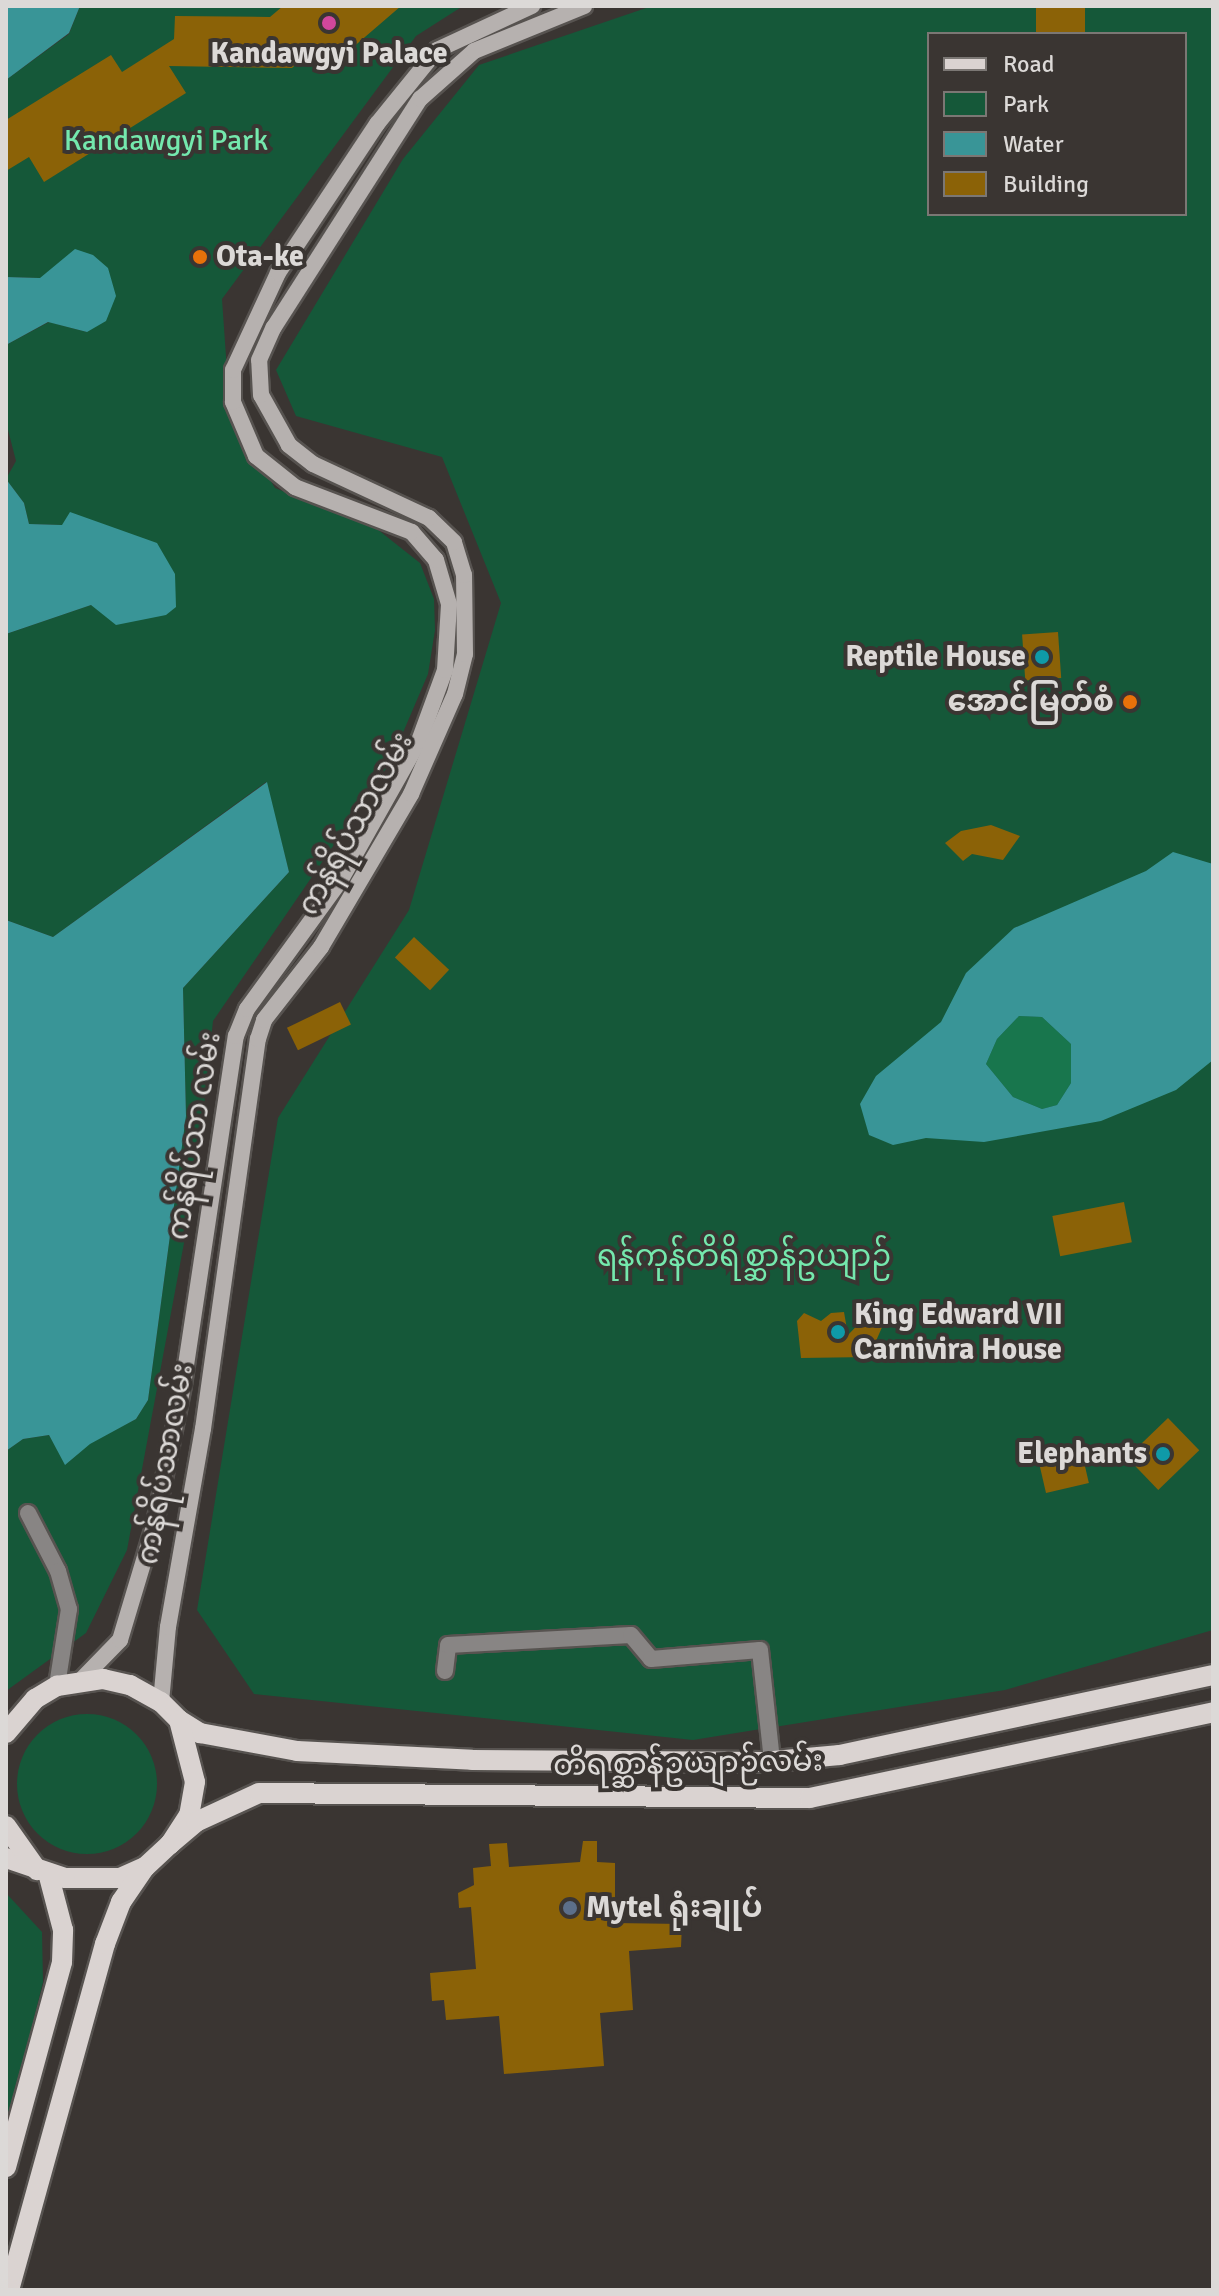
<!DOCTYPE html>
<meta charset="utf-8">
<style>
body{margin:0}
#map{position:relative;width:1219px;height:2296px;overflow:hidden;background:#3a3532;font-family:Signika,"Noto Sans Myanmar",sans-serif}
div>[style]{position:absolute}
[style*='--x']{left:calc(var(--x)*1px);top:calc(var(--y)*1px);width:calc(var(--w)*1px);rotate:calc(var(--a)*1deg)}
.green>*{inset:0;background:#155839}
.round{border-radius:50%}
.forest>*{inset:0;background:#18764d}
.water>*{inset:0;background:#399597}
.building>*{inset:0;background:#8b6207;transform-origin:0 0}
.roads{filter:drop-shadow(2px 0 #575350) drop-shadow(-2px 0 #575350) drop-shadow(0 2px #575350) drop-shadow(0 -2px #575350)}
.minor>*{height:16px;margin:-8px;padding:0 8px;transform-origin:8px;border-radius:8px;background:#888584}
.secondary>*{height:16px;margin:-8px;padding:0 8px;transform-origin:8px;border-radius:8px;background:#b6b1af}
.primary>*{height:20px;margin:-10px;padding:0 10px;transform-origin:10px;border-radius:10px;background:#dad3d1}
.dots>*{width:22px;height:22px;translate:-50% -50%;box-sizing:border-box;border:4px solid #3a3532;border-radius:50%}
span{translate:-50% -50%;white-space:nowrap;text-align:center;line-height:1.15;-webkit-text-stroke:8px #3a3532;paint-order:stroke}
.poi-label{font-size:30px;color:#dcd9d7;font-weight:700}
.left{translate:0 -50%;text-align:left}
.right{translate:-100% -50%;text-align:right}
.park-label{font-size:30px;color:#74e8ad}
.street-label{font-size:30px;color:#dcd9d7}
.frame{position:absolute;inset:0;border:8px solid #dcd9d7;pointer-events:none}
.legend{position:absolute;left:927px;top:32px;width:260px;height:184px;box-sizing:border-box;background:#3a3532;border:2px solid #7b7774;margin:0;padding:10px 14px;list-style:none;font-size:24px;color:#dcd9d7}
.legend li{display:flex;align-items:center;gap:16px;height:40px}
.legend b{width:40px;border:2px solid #7b7774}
</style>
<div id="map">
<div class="green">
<div style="clip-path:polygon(80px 6px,463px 6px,416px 36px,222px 299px,230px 414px,275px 488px,377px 529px,420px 563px,434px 599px,435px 630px,428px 674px,390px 763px,213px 1021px,197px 1173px,127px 1550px,86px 1633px,6px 1691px,6px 1451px,23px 1439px,49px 1435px,66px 1464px,90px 1443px,136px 1419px,148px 1400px,186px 1116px,183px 988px,289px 872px,266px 782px,53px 937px,6px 920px,6px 634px,91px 605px,107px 614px,63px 525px,29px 524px,24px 503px,6px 479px,16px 461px,6px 422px,6px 345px,49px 322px,87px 332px,40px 278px,6px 277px,6px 80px,69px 34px)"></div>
<div style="clip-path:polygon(evenodd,652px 6px,1213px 6px,1213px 1630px,1005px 1690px,693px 1740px,254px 1694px,197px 1610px,278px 1118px,409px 910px,501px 603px,442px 457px,296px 416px,276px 370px,403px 159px,479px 65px,652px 6px,929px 34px,1185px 34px,1185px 214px,929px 214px,929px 34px)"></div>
<div class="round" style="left:17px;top:1714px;width:140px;height:140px"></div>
<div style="clip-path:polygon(6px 1893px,42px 1932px,43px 1982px,6px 2132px)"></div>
</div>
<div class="forest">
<div style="clip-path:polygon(1019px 1016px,1042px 1017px,1071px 1044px,1071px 1083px,1057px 1105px,1042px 1109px,1013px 1097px,986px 1064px,997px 1039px)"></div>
</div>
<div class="water">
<div style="clip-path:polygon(6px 6px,80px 6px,69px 33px,6px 80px)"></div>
<div style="clip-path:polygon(75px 249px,93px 255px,108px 268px,116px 296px,106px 321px,87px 332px,48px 322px,6px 345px,6px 277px,40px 278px)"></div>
<div style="clip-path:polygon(6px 479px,24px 503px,29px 524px,62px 525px,70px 512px,157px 543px,175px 574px,176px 607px,166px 615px,116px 625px,91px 605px,6px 634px)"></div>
<div style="clip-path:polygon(267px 782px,289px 872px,183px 988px,186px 1116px,148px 1400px,136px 1419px,90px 1444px,65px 1465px,49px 1435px,23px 1439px,6px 1451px,6px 920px,53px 937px)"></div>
<div style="clip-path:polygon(evenodd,1173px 852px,1213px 864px,1213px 1060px,1176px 1090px,1101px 1121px,984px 1142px,926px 1138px,893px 1145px,869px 1135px,860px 1104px,876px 1076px,941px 1022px,966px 973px,1014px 928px,1146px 871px,1173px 852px,1019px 1016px,1042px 1017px,1071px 1044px,1071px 1083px,1057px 1105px,1042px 1109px,1013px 1097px,986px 1064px,997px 1039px,1019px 1016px)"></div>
</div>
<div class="building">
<div style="clip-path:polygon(283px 6px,401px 6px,322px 74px,306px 55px,292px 68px,169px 66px,186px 93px,44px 182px,29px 157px,6px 171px,6px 120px,111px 55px,122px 72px,174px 39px,175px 16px,270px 17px)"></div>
<div style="left:1036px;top:6px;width:49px;height:28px"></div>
<div style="left:1058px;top:632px;width:46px;height:36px;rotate:86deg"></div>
<div style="clip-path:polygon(991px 825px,1020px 836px,1003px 860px,972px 854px,963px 861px,945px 843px,961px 831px)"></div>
<div style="left:414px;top:937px;width:48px;height:28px;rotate:43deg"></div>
<div style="left:340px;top:1002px;width:25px;height:59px;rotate:64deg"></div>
<div style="left:1124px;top:1202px;width:41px;height:73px;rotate:79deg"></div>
<div style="clip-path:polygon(844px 1312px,848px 1335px,870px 1312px,883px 1325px,869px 1357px,801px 1358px,797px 1321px,804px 1313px,821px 1321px,831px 1313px)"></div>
<div style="left:1168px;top:1418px;width:45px;height:57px;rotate:46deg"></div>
<div style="left:1081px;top:1449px;width:35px;height:44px;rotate:77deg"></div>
<div style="clip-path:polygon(583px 1841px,597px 1841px,597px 1862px,615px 1863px,615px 1923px,682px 1924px,681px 1947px,629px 1951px,633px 2010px,600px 2013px,604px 2066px,504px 2074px,499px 2016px,446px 2020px,444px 2000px,432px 2001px,430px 1973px,476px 1969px,471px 1907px,459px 1908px,458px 1893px,474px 1885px,473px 1868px,491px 1866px,489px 1844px,507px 1843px,509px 1867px,580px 1862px)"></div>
</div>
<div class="roads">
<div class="minor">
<div style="--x:28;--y:1513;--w:65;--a:62.7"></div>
<div style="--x:58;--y:1571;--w:40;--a:74"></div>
<div style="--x:69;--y:1609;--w:78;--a:98.9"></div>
<div style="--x:445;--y:1671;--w:26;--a:-83"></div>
<div style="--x:448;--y:1645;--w:183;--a:-3.1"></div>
<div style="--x:631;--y:1635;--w:31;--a:50"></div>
<div style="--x:651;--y:1659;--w:109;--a:-4.7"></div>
<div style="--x:760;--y:1650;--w:112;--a:83.8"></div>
</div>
<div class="secondary">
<div style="--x:81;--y:1680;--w:56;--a:-45.7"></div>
<div style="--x:120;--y:1640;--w:122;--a:-73.3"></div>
<div style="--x:155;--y:1523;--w:141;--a:-78.5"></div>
<div style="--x:183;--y:1385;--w:353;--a:-81.4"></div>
<div style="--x:236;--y:1036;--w:29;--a:-68"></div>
<div style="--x:247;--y:1009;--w:158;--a:-54"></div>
<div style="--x:340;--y:881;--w:161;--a:-60.6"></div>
<div style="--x:419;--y:741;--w:76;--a:-69.9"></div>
<div style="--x:445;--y:670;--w:66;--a:-86.5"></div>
<div style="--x:449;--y:604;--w:46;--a:-106.5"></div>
<div style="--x:436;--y:560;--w:37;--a:-131"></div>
<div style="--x:412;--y:532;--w:125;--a:-159"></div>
<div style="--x:295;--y:487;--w:50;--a:-141.5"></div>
<div style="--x:256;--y:456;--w:59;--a:-113.1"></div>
<div style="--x:233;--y:402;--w:32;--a:-90"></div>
<div style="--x:233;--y:370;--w:107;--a:-65.1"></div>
<div style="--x:278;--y:273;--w:179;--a:-56.4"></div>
<div style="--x:377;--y:124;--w:95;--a:-51"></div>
<div style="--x:437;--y:50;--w:105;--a:-24.9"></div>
<div style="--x:161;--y:1702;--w:75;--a:-84.7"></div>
<div style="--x:168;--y:1627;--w:201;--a:-80"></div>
<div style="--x:203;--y:1429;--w:394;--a:-82"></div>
<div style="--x:258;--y:1039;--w:20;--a:-72"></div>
<div style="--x:264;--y:1020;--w:93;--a:-52"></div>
<div style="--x:321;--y:947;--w:178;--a:-59.5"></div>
<div style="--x:411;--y:794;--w:109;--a:-66.3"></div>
<div style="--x:455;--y:694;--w:41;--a:-76"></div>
<div style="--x:465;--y:654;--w:79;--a:-90.7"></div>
<div style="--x:464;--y:575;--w:34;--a:-107"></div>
<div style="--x:454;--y:542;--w:35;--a:-136"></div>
<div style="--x:429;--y:518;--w:128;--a:-155"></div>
<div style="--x:313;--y:464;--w:31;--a:-142"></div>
<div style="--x:289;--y:445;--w:57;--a:-119.2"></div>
<div style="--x:261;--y:395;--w:35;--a:-93"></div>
<div style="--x:259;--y:360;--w:36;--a:-66"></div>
<div style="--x:274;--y:327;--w:271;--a:-57.4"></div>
<div style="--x:420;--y:99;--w:72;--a:-41.6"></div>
<div style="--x:474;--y:51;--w:119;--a:-22.2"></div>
</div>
<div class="primary">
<div style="--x:179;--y:1720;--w:25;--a:32"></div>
<div style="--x:200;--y:1733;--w:99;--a:10.5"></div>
<div style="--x:297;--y:1751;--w:175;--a:2.9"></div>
<div style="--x:472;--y:1760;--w:291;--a:0.4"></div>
<div style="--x:763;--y:1762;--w:77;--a:-5.2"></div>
<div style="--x:840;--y:1755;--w:381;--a:-12.1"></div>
<div style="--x:6;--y:1733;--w:45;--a:-49.5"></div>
<div style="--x:35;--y:1699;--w:26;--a:-31"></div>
<div style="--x:57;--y:1686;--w:47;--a:-8.7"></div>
<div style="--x:103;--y:1679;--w:28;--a:13"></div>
<div style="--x:130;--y:1685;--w:35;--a:29"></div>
<div style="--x:161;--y:1702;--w:25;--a:45"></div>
<div style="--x:179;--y:1720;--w:64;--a:75.5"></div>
<div style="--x:195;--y:1782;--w:34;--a:100"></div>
<div style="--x:189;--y:1815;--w:35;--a:123"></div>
<div style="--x:170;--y:1844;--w:34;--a:137"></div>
<div style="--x:145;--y:1867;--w:27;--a:156"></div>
<div style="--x:120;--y:1878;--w:55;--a:180"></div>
<div style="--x:65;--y:1878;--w:62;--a:-161.3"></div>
<div style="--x:6;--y:1826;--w:54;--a:54.8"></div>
<div style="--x:170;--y:1844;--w:34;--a:-40"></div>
<div style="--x:196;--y:1822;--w:69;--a:-24.7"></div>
<div style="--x:259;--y:1793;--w:551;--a:0.52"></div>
<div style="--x:810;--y:1798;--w:412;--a:-12"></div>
<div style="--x:6;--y:2167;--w:213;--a:-74.7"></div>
<div style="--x:62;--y:1962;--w:32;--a:-88"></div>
<div style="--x:63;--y:1930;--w:59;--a:-104.7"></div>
<div style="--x:9;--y:2290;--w:359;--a:-74.5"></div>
<div style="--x:105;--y:1944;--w:45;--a:-69.1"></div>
<div style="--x:121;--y:1902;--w:42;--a:-55.6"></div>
</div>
</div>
<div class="dots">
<div style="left:329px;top:23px;background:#d1479c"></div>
<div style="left:200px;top:257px;background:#e8710a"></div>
<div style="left:1042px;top:657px;background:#0f9aa8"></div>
<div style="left:1130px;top:702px;background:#e8710a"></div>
<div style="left:838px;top:1332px;background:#0f9aa8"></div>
<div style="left:1163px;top:1454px;background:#0f9aa8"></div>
<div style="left:570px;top:1908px;background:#5c6f8a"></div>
</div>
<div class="poi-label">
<span style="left:329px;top:54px">Kandawgyi Palace</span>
<span class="left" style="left:216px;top:257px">Ota-ke</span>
<span class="right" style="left:1026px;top:657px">Reptile House</span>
<span class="right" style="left:1114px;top:702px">အောင်မြတ်စံ</span>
<span class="left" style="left:854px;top:1332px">King Edward VII<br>Carnivira House</span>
<span class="right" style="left:1147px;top:1454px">Elephants</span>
<span class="left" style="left:586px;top:1908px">Mytel ရုံးချုပ်</span>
</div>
<div class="park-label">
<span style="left:166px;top:141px">Kandawgyi Park</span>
<span style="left:744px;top:1257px">ရန်ကုန်တိရိစ္ဆာန်ဥယျာဉ်</span>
</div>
<div class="street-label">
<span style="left:356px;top:824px;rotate:-61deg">ကန်ရိပ်သာလမ်း</span>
<span style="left:195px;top:1136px;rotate:-81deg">ကန်ရိပ်သာ လမ်း</span>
<span style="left:166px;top:1464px;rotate:-80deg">ကန်ရိပ်သာလမ်း</span>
<span style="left:688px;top:1764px;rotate:-1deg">တိရစ္ဆာန်ဥယျာဉ်လမ်း</span>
</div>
<div class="frame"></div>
<ul class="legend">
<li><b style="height:10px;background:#dad3d1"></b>Road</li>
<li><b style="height:22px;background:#155839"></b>Park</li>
<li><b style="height:22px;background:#399597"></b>Water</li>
<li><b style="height:22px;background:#8b6207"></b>Building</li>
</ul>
</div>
